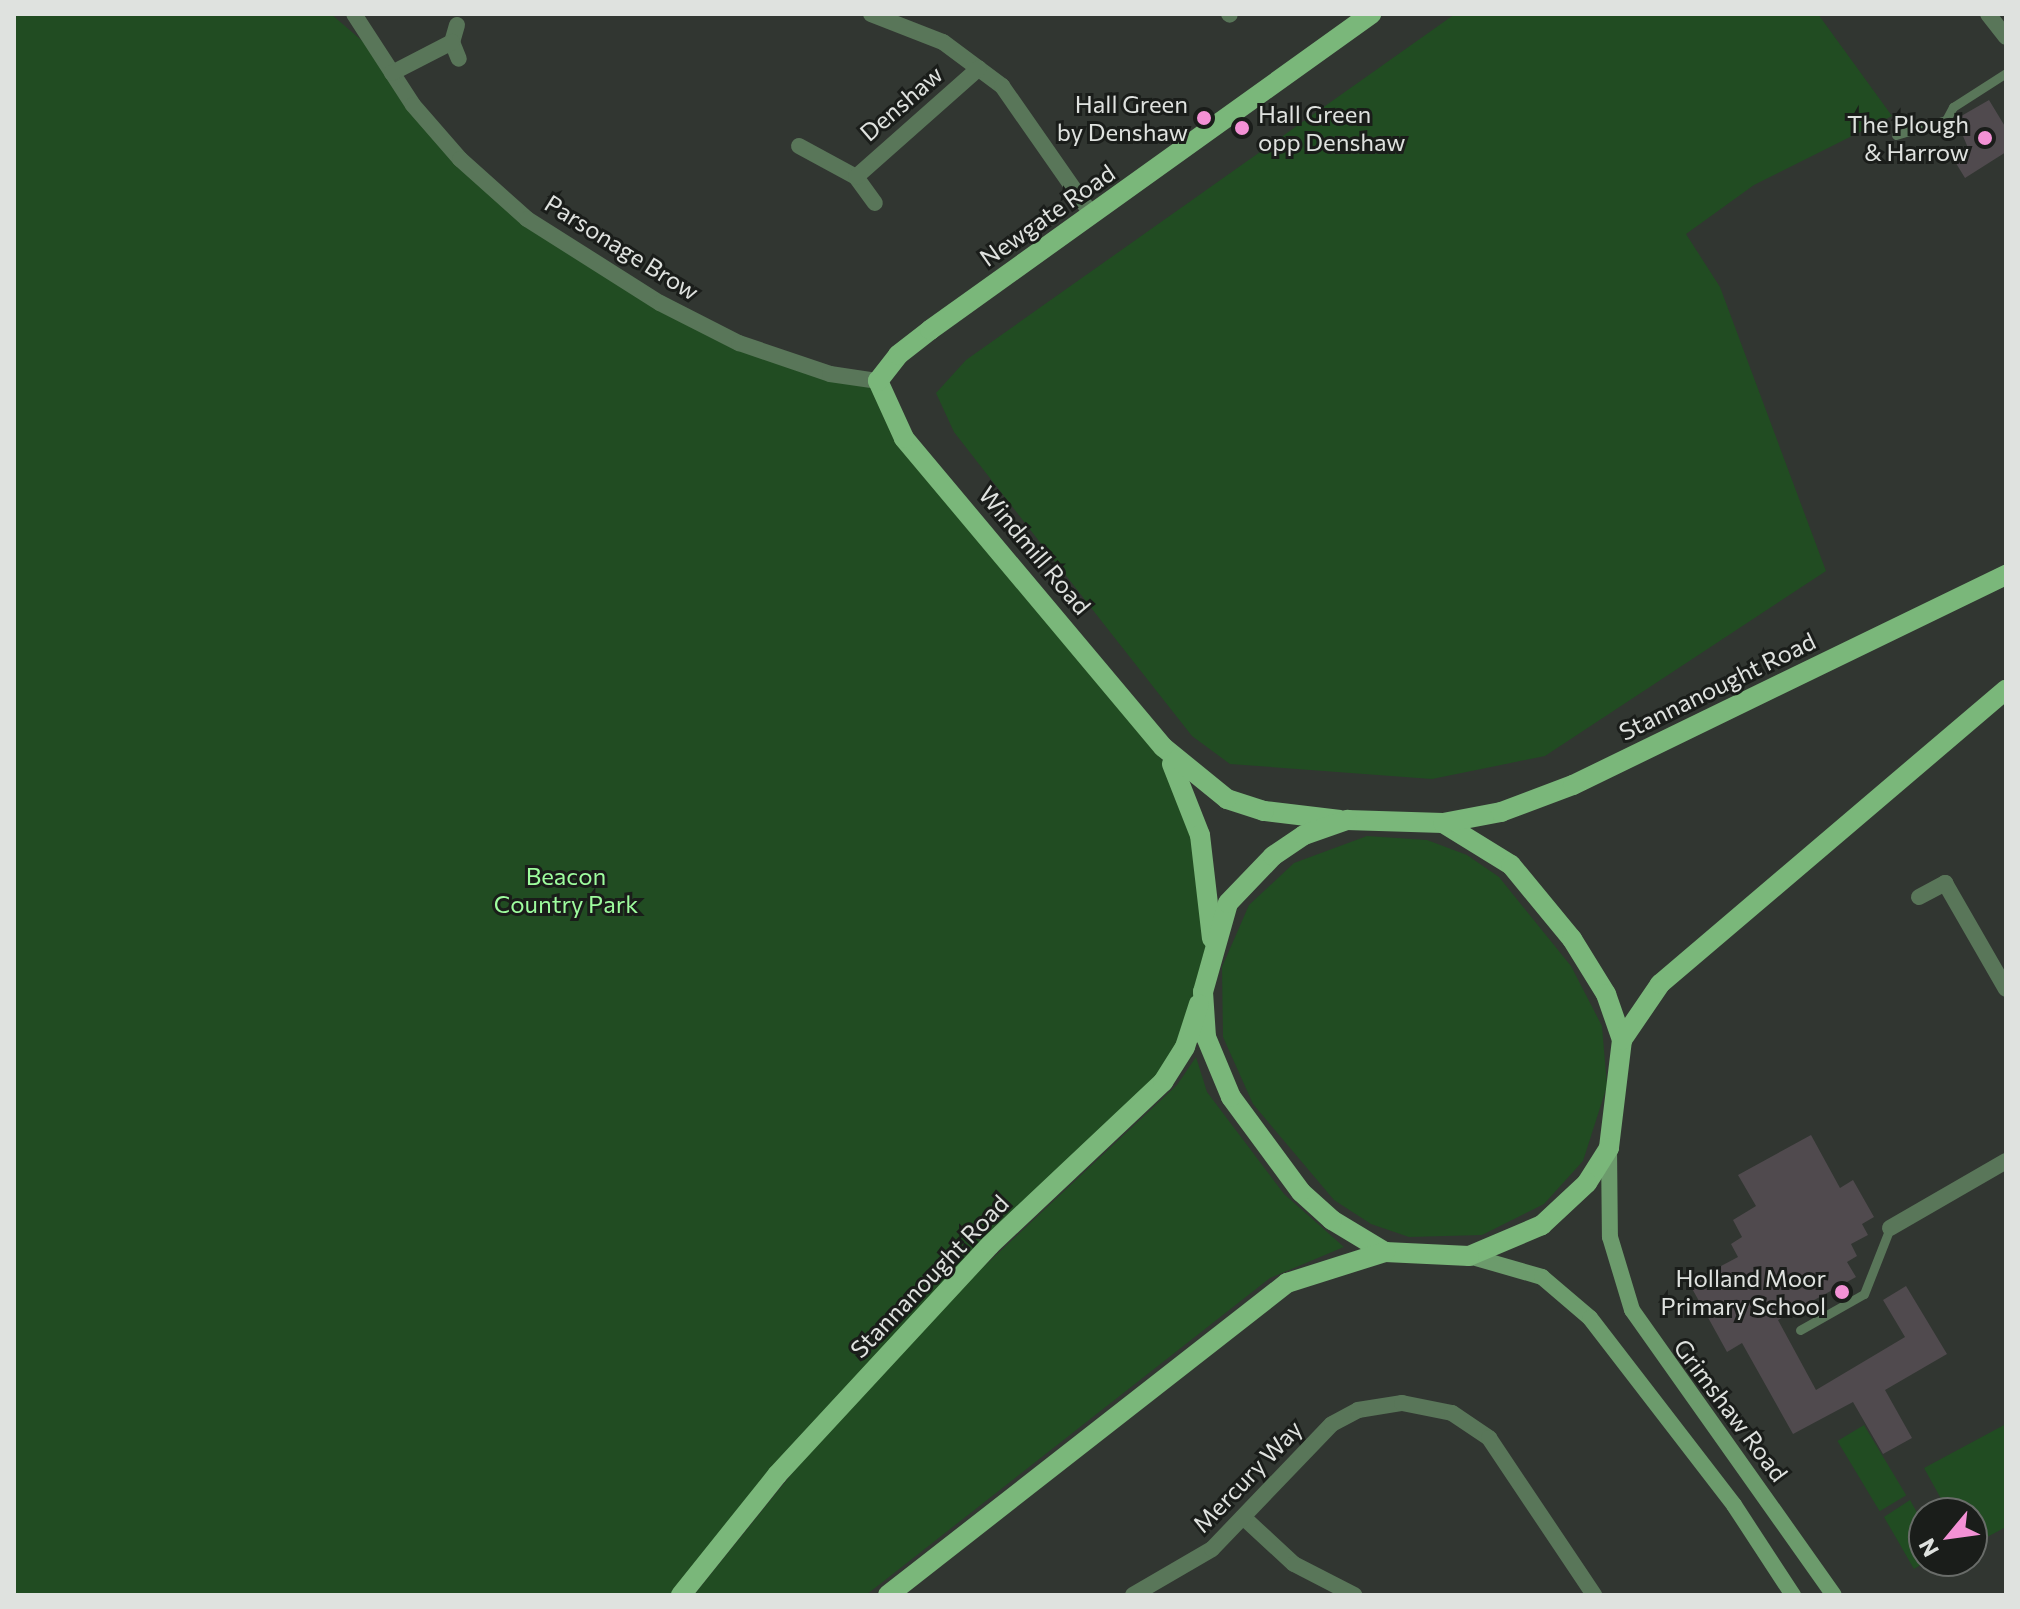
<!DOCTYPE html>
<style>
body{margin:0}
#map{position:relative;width:2020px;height:1609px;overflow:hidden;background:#313631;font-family:Commissioner,sans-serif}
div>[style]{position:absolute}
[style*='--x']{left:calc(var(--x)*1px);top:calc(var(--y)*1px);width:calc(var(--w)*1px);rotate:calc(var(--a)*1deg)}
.green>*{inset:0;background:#214c22;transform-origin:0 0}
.building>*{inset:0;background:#504a4e}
.service>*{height:9px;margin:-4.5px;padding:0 4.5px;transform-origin:4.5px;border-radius:4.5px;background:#597659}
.minor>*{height:16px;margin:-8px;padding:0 8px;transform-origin:8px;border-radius:8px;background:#597659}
.tertiary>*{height:16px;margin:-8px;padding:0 8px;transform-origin:8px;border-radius:8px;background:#597659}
.secondary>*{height:16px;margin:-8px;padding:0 8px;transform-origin:8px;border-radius:8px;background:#6c9b6c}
.primary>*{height:20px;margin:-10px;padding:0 10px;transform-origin:10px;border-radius:10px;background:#7ab77a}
.dots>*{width:22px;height:22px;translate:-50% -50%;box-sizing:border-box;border:4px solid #1a1d1a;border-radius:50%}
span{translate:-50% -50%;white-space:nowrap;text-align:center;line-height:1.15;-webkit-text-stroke:6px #1a1d1a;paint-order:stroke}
.street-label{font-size:24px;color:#dfe2df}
.poi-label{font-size:24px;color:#dfe2df}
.right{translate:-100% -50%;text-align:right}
.left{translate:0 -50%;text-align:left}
.park-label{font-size:24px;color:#9efd9e}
.frame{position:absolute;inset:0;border:16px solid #dfe2df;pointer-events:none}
.north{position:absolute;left:1908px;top:1497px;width:80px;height:80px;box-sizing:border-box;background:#1a1d1a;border:2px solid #696c69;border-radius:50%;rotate:241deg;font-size:22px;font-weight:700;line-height:32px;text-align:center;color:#dfe2df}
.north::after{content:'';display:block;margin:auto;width:28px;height:36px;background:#f391d5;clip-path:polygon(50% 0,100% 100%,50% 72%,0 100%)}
</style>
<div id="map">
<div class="green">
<div style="clip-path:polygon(14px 14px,331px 14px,381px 57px,413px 105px,527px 219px,739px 343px,878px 381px,891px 413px,1185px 789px,1213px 942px,1185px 1047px,990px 1245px,681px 1595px,14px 1595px)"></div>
<div style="clip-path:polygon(1455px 14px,1818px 14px,1892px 116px,1754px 185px,1686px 234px,1720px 287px,1826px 571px,1545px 756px,1432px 779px,1230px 764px,1192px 736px,1103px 623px,954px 432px,936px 393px,966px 360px)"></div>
<div style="clip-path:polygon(1367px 836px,1427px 840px,1467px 855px,1499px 877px,1571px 966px,1602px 1026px,1607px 1086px,1583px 1161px,1544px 1204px,1482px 1235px,1409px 1237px,1371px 1224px,1334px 1200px,1253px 1104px,1223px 1037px,1222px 967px,1249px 905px,1294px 863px)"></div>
<div style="clip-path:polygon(1196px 1057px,1207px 1092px,1284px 1194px,1344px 1247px,1270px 1278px,866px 1595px,694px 1595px,799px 1465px,975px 1275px,1177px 1085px)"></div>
<div style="clip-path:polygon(2006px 1424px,2006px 1527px,1972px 1545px,1972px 1513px,1949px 1513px,1924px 1468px)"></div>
<div style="left:1864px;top:1425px;width:82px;height:31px;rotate:59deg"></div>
<div style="clip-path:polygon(1910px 1500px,1924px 1525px,1927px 1561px,1914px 1569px,1884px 1517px)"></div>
</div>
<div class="building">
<div style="clip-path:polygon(1989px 100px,2006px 128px,2006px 152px,1965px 178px,1954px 160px,1968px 148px,1956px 119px)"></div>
<div style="clip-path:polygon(1811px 1135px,1840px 1188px,1853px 1180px,1874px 1217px,1862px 1224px,1868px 1235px,1851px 1244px,1857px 1256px,1847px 1262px,1856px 1277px,1778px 1320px,1816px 1390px,1905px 1337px,1883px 1300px,1906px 1286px,1947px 1354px,1885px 1390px,1912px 1438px,1883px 1454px,1853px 1402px,1793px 1434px,1742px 1343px,1727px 1352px,1689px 1283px,1738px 1257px,1731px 1244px,1742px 1237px,1733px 1220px,1756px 1206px,1738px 1175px)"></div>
</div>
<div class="service">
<div style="--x:1896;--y:135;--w:52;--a:-16.7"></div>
<div style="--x:1946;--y:120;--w:15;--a:-62"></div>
<div style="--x:1953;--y:107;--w:63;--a:-32.7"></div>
<div style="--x:1800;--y:1330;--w:73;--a:-29.4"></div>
<div style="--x:1864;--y:1294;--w:71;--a:-68.5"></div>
</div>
<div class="minor">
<div style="--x:354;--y:14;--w:108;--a:57"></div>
<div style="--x:413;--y:105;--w:72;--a:49"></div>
<div style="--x:460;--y:159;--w:90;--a:41.8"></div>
<div style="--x:527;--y:219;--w:157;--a:32.3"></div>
<div style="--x:660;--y:303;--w:89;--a:26.9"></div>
<div style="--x:739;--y:343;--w:96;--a:18.8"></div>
<div style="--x:830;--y:374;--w:49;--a:8.3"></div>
<div style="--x:871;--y:14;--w:77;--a:21.3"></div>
<div style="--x:943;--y:42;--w:74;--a:36.7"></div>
<div style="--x:1002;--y:86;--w:157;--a:55.1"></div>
<div style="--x:1229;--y:14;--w:1;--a:45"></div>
<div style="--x:457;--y:25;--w:18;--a:106"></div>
<div style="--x:452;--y:42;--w:18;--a:68"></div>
<div style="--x:392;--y:73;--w:68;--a:-27.3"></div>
<div style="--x:799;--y:146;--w:65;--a:28.5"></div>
<div style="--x:856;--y:177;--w:32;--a:54"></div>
<div style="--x:856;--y:177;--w:164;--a:-41.5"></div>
<div style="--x:1919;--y:897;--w:30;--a:-28"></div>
<div style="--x:1945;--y:883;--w:122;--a:60.1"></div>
<div style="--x:1890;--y:1228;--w:134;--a:-30"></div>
<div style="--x:1243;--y:1517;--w:69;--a:42.7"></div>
<div style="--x:1294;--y:1564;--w:68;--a:27.3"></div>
<div style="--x:1133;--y:1595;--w:91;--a:-30.2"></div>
<div style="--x:1212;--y:1549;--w:173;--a:-46.2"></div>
<div style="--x:1332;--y:1424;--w:30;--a:-28"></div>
<div style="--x:1358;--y:1410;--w:45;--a:-9"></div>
<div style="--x:1402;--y:1403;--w:51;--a:11.3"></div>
<div style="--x:1452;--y:1413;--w:45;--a:34"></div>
<div style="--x:1489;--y:1438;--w:189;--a:56.2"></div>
</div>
<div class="tertiary">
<div style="--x:1988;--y:14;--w:29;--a:52"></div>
</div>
<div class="secondary">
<div style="--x:1609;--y:1148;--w:89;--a:89.4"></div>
<div style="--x:1610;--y:1237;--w:76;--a:73.2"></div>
<div style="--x:1632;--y:1310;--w:349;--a:54.7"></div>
<div style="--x:1469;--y:1256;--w:76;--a:16"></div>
<div style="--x:1542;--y:1277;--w:63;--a:40.5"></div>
<div style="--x:1590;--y:1318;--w:236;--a:52.4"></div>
<div style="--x:1734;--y:1505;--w:108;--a:56.8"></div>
</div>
<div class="primary">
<div style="--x:1172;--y:764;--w:76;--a:68.5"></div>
<div style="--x:1200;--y:835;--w:104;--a:83.4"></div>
<div style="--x:1340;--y:820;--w:77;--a:-173.2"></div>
<div style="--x:1264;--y:811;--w:39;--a:-162"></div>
<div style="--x:1227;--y:799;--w:82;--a:-140.9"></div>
<div style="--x:1163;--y:747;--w:403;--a:-130"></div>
<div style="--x:904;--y:438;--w:63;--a:-114.5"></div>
<div style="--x:878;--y:381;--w:33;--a:-52"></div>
<div style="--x:898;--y:355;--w:41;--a:-38"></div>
<div style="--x:930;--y:330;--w:543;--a:-35.62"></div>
<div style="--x:1347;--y:820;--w:96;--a:1.8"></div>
<div style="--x:1443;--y:823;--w:80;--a:31.7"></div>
<div style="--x:1511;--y:865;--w:96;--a:50.5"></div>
<div style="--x:1572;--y:939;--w:65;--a:58.3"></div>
<div style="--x:1606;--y:994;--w:49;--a:70.8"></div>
<div style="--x:1622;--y:1040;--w:109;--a:96.9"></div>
<div style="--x:1609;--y:1148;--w:41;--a:122.2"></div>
<div style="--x:1587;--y:1183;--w:62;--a:137"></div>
<div style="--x:1542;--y:1225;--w:79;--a:157"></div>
<div style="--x:1469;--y:1256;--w:84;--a:-177.3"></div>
<div style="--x:1385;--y:1252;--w:62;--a:-148.9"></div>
<div style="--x:1332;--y:1220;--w:42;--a:-137.9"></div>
<div style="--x:1301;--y:1192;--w:118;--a:-126.4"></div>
<div style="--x:1231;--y:1097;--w:65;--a:-112.6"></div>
<div style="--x:1206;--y:1037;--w:45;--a:-93.8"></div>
<div style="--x:1203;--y:992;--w:92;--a:-74.3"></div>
<div style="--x:1228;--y:903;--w:65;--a:-46.2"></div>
<div style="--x:1273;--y:856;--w:37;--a:-34"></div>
<div style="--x:1304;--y:835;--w:46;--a:-19.2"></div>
<div style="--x:1443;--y:823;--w:59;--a:-10.7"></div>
<div style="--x:1501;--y:812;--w:77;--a:-20.6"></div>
<div style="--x:1573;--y:785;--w:481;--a:-25.9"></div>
<div style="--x:1622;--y:1040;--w:68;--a:-55.8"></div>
<div style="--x:1660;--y:984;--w:454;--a:-40.4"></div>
<div style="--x:681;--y:1595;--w:154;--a:-51.3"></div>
<div style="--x:777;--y:1475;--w:313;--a:-47.2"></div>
<div style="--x:990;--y:1245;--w:238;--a:-43.3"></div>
<div style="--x:1163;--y:1082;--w:41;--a:-57.8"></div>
<div style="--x:1185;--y:1047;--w:45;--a:-72"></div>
<div style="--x:888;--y:1595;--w:507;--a:-38.02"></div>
<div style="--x:1287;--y:1283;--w:103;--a:-17.6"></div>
</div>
<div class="dots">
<div style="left:1204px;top:118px;background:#f391d5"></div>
<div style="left:1242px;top:128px;background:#f391d5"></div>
<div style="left:1985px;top:138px;background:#f391d5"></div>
<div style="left:1842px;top:1292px;background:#f391d5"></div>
</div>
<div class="street-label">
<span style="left:901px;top:103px;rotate:-41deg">Denshaw</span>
<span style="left:1047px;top:215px;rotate:-35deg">Newgate Road</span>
<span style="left:622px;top:247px;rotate:32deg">Parsonage Brow</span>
<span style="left:1035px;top:550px;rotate:50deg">Windmill Road</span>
<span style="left:1717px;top:686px;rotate:-26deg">Stannanought Road</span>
<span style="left:929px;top:1276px;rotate:-46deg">Stannanought Road</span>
<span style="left:1731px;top:1410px;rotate:53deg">Grimshaw Road</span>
<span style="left:1247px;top:1476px;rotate:-46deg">Mercury Way</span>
</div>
<div class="poi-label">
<span class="right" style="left:1188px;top:118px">Hall Green<br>by Denshaw</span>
<span class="left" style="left:1258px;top:128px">Hall Green<br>opp Denshaw</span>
<span class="right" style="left:1969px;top:138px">The Plough<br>&amp; Harrow</span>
<span class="right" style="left:1826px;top:1292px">Holland Moor<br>Primary School</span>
</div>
<div class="park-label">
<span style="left:566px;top:890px">Beacon<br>Country Park</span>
</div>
<div class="frame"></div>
<div class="north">N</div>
</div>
